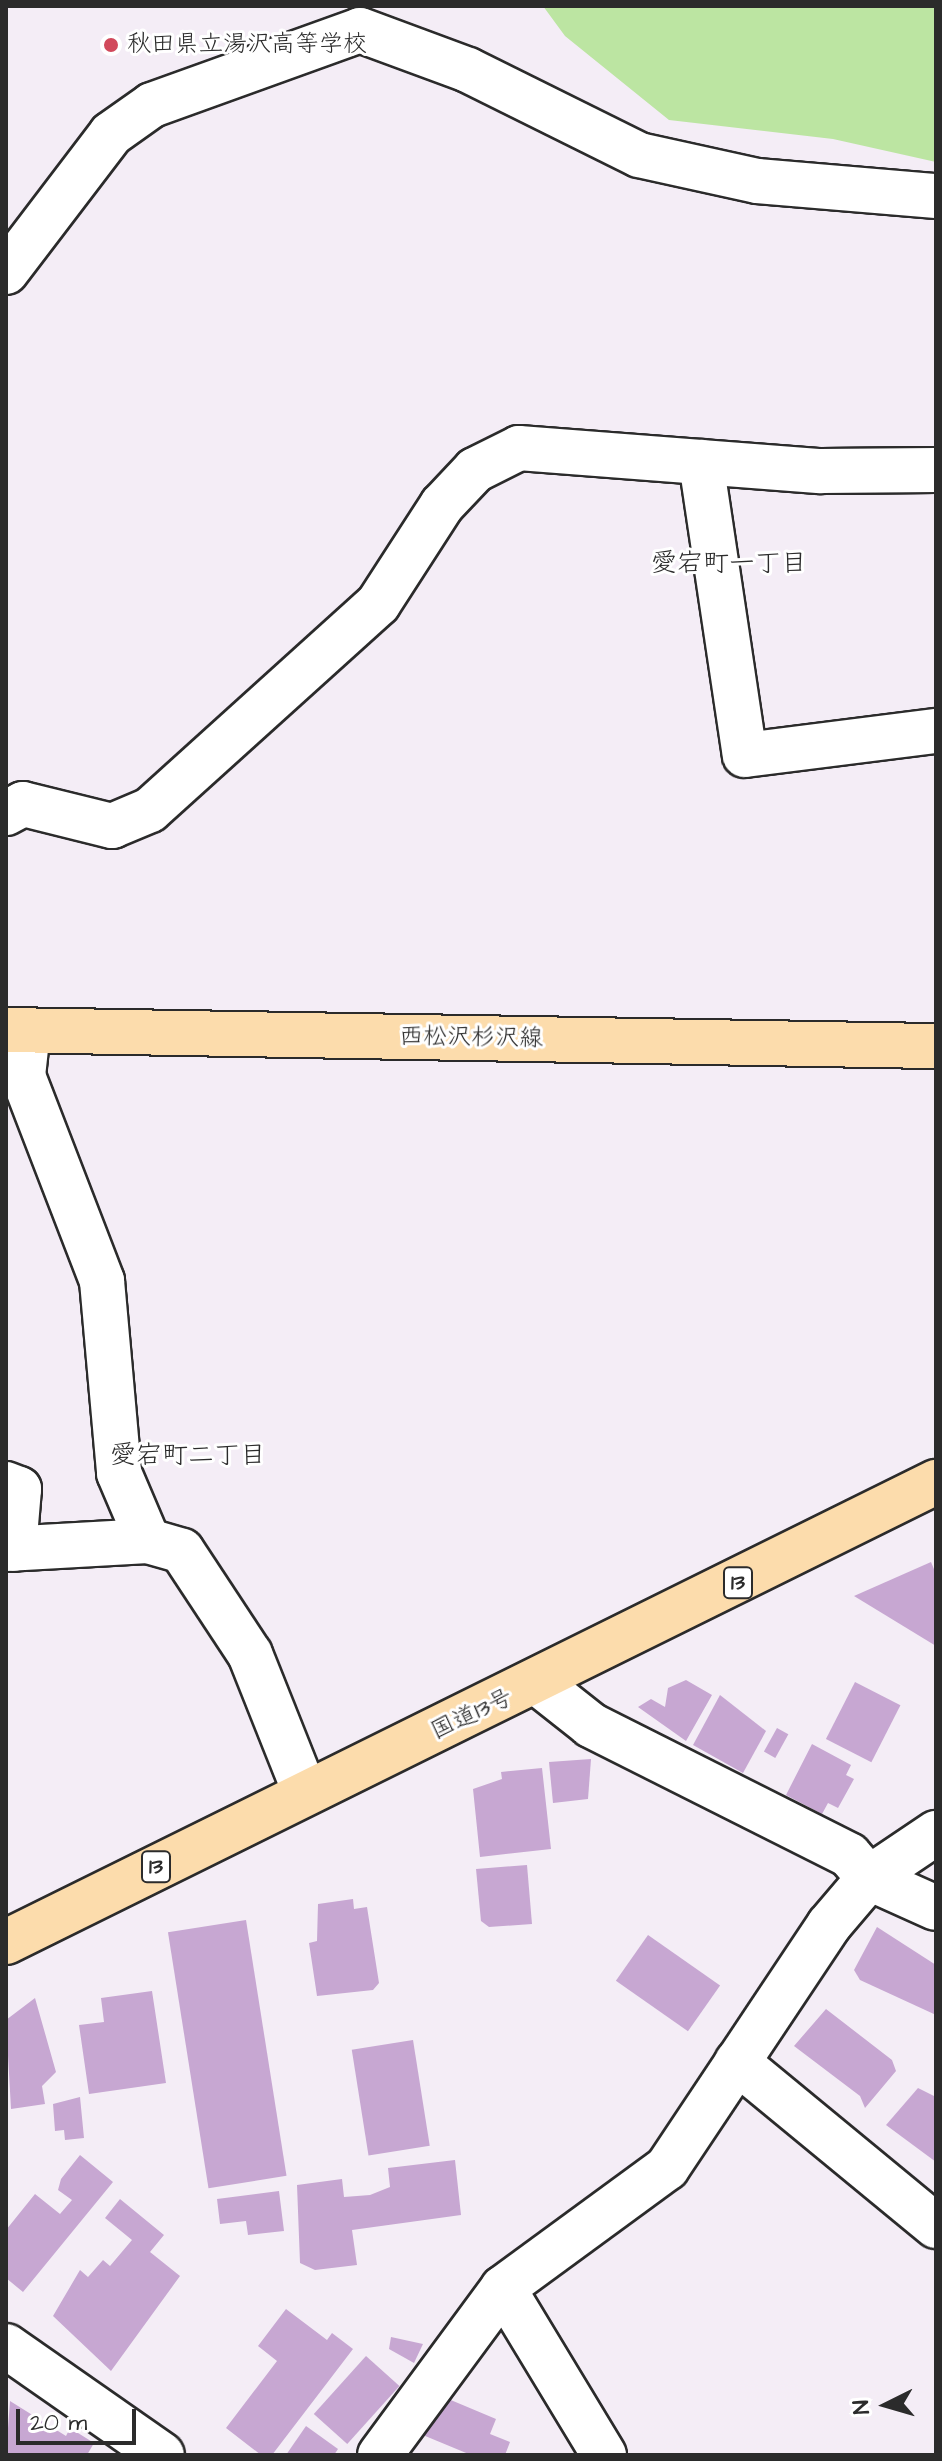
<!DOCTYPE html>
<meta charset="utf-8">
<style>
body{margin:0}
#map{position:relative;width:942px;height:2461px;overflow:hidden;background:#f4edf6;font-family:"Architects Daughter","Klee One",sans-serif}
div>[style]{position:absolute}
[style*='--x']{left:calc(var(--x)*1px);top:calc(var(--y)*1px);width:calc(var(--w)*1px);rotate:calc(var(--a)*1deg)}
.green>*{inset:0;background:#bce5a2}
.building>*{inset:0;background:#c7a7d2;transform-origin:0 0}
.roads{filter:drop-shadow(2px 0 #2b2b2b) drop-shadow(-2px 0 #2b2b2b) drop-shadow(0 2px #2b2b2b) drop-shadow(0 -2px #2b2b2b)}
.minor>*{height:44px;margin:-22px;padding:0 22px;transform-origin:22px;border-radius:22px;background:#fff}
.major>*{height:44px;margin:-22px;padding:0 22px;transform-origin:22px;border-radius:22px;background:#fcdcac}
.highway>*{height:44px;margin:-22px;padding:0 22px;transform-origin:22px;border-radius:22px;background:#fcdcac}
.dots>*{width:22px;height:22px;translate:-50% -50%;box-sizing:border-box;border:4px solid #fff;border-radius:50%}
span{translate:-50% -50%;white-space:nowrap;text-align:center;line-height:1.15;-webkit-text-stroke:6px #fff;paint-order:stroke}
.shield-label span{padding:2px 6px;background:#fff;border:2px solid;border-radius:6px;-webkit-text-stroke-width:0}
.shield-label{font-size:22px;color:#2b2b2b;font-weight:700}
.poi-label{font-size:24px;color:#2b2b2b}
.left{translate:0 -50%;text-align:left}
.street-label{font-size:24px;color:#2b2b2b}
.neighbourhood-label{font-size:26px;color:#2b2b2b}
.frame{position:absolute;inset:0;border:8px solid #2b2b2b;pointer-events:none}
.north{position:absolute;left:846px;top:2365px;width:80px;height:80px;-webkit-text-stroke:6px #fff;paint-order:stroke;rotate:265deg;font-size:22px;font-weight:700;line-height:32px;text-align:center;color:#2b2b2b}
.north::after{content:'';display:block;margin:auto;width:28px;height:36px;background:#2b2b2b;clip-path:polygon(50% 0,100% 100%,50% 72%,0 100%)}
.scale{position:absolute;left:16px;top:2409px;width:120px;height:36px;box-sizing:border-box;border:4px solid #2b2b2b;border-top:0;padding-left:10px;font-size:24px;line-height:28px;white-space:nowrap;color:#2b2b2b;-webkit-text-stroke:6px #fff;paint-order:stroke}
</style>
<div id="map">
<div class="green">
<div style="clip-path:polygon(543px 6px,936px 6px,936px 162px,833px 139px,669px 120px,565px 36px)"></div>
</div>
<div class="building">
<div style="clip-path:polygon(931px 1562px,936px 1574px,936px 1646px,854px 1596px)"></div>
<div style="clip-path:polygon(686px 1680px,712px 1695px,686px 1741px,638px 1707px,651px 1699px,665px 1707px,668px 1688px)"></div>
<div style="left:855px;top:1682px;width:51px;height:64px;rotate:27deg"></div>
<div style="clip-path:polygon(720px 1695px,766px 1731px,743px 1773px,693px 1745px)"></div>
<div style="left:777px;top:1728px;width:13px;height:27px;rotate:29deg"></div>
<div style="clip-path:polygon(812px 1744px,851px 1765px,846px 1775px,854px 1779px,838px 1808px,828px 1803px,822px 1814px,786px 1795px)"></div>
<div style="clip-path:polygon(591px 1759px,588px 1799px,553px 1803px,549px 1762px)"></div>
<div style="clip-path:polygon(542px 1768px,551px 1849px,480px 1857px,473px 1789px,502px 1779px,501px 1772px)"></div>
<div style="clip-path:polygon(527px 1865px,532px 1924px,489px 1927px,481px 1921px,476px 1869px)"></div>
<div style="clip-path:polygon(353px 1899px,354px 1909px,367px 1907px,379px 1983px,373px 1990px,317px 1996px,309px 1943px,317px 1941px,318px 1904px)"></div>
<div style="left:246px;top:1920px;width:259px;height:79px;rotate:81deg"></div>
<div style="clip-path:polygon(877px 1927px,936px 1965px,936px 2015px,860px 1980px,854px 1970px)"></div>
<div style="left:648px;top:1935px;width:88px;height:56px;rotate:35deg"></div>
<div style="clip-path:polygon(152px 1991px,166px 2083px,89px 2094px,79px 2025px,104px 2022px,101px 1998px)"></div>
<div style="clip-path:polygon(35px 1998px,56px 2072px,42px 2086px,45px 2104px,11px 2109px,6px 2020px)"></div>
<div style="clip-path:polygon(826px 2009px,892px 2060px,896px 2071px,865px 2108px,860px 2096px,794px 2046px)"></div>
<div style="left:413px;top:2040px;width:107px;height:62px;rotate:81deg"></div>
<div style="clip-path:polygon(918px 2088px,936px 2097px,936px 2162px,886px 2125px)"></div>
<div style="clip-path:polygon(80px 2097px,84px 2138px,65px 2140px,64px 2130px,55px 2131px,53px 2104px)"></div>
<div style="clip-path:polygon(80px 2155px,113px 2182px,23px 2292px,6px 2278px,6px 2230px,35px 2194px,60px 2214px,72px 2200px,58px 2190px,61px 2179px)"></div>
<div style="clip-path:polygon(455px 2160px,461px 2215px,352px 2230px,357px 2265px,315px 2270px,300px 2263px,297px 2185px,342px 2179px,344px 2197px,370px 2195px,390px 2187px,388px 2168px)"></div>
<div style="clip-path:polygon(279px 2191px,284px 2231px,248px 2235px,246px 2221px,220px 2224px,217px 2199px)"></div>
<div style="clip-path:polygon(120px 2199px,164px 2235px,150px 2252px,180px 2276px,111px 2371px,53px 2316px,80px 2270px,88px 2277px,103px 2260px,110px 2266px,132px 2240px,105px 2218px)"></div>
<div style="clip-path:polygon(286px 2309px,327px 2340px,332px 2333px,353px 2349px,272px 2455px,261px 2455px,226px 2428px,277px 2361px,258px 2346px)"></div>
<div style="clip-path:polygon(391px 2337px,423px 2344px,414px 2363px,389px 2349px)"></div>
<div style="left:366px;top:2356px;width:45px;height:78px;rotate:42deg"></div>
<div style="clip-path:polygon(446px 2398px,496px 2419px,490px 2434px,510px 2442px,505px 2455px,471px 2455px,418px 2433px)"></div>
<div style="clip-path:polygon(10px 2401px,66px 2436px,70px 2428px,94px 2443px,87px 2455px,6px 2455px)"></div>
<div style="clip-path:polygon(306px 2426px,338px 2449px,334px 2455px,286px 2455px)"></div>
</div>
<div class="roads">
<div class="minor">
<div style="--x:6;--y:272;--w:173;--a:-52.7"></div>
<div style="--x:111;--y:134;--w:50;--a:-35.3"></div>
<div style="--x:152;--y:105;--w:221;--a:-19.8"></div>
<div style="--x:360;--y:30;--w:115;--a:20.3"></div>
<div style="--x:468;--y:70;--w:191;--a:26.4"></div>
<div style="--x:639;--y:155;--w:121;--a:12.4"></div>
<div style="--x:757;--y:181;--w:180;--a:4.8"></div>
<div style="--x:701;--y:462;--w:296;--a:81.5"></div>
<div style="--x:745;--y:755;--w:193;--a:-7.2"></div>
<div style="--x:6;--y:813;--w:19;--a:-28"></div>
<div style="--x:23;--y:804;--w:92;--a:13.9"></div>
<div style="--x:112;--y:826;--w:41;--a:-22.8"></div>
<div style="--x:150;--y:810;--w:307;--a:-42.1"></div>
<div style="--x:378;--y:604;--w:118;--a:-57.1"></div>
<div style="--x:442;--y:505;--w:48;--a:-46.7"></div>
<div style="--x:475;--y:470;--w:49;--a:-26.6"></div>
<div style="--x:519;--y:448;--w:303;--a:4.4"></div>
<div style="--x:821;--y:471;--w:115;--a:-0.5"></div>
<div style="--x:28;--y:1030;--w:46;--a:96.2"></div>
<div style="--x:23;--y:1076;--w:220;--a:68.9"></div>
<div style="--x:102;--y:1281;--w:193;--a:84.9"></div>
<div style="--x:119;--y:1473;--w:74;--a:66.9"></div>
<div style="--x:6;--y:1484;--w:14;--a:21"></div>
<div style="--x:19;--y:1489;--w:60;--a:94.8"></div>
<div style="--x:6;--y:1549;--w:142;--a:-3.2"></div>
<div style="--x:148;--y:1541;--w:35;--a:16"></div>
<div style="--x:182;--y:1551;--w:123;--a:56.6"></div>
<div style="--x:250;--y:1654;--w:149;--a:68.3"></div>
<div style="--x:869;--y:1878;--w:81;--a:-33.9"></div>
<div style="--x:869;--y:1878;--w:73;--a:24.1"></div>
<div style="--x:737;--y:2062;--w:258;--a:39.5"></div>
<div style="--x:503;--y:2288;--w:195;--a:58.8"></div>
<div style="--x:6;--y:2346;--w:190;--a:34.9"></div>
<div style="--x:380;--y:2455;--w:207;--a:-53.6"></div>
<div style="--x:503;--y:2288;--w:203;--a:-36.2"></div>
<div style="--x:667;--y:2168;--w:292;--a:-56.3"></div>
<div style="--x:829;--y:1925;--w:62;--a:-49.6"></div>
<div style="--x:869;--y:1878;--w:30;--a:-131"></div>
<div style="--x:849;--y:1855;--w:289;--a:-153.3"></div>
<div style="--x:591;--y:1725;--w:66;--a:-141.7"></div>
</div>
<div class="major">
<div style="--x:6;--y:1030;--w:930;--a:0.99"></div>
</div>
<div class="highway">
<div style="--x:6;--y:1942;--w:1038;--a:-26.32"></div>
</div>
</div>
<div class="dots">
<div style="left:111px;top:45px;background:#d1495b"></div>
</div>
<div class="shield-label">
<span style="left:738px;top:1583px">13</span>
<span style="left:156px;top:1867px">13</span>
</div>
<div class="poi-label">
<span class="left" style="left:127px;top:45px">秋田県立湯沢高等学校</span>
</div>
<div class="street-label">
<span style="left:471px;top:1038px;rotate:1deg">西松沢杉沢線</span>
<span style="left:472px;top:1715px;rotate:-25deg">国道13号</span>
</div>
<div class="neighbourhood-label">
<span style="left:729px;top:564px">愛宕町一丁目</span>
<span style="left:188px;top:1456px">愛宕町二丁目</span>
</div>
<div class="frame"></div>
<div class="north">N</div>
<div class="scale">20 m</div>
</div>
